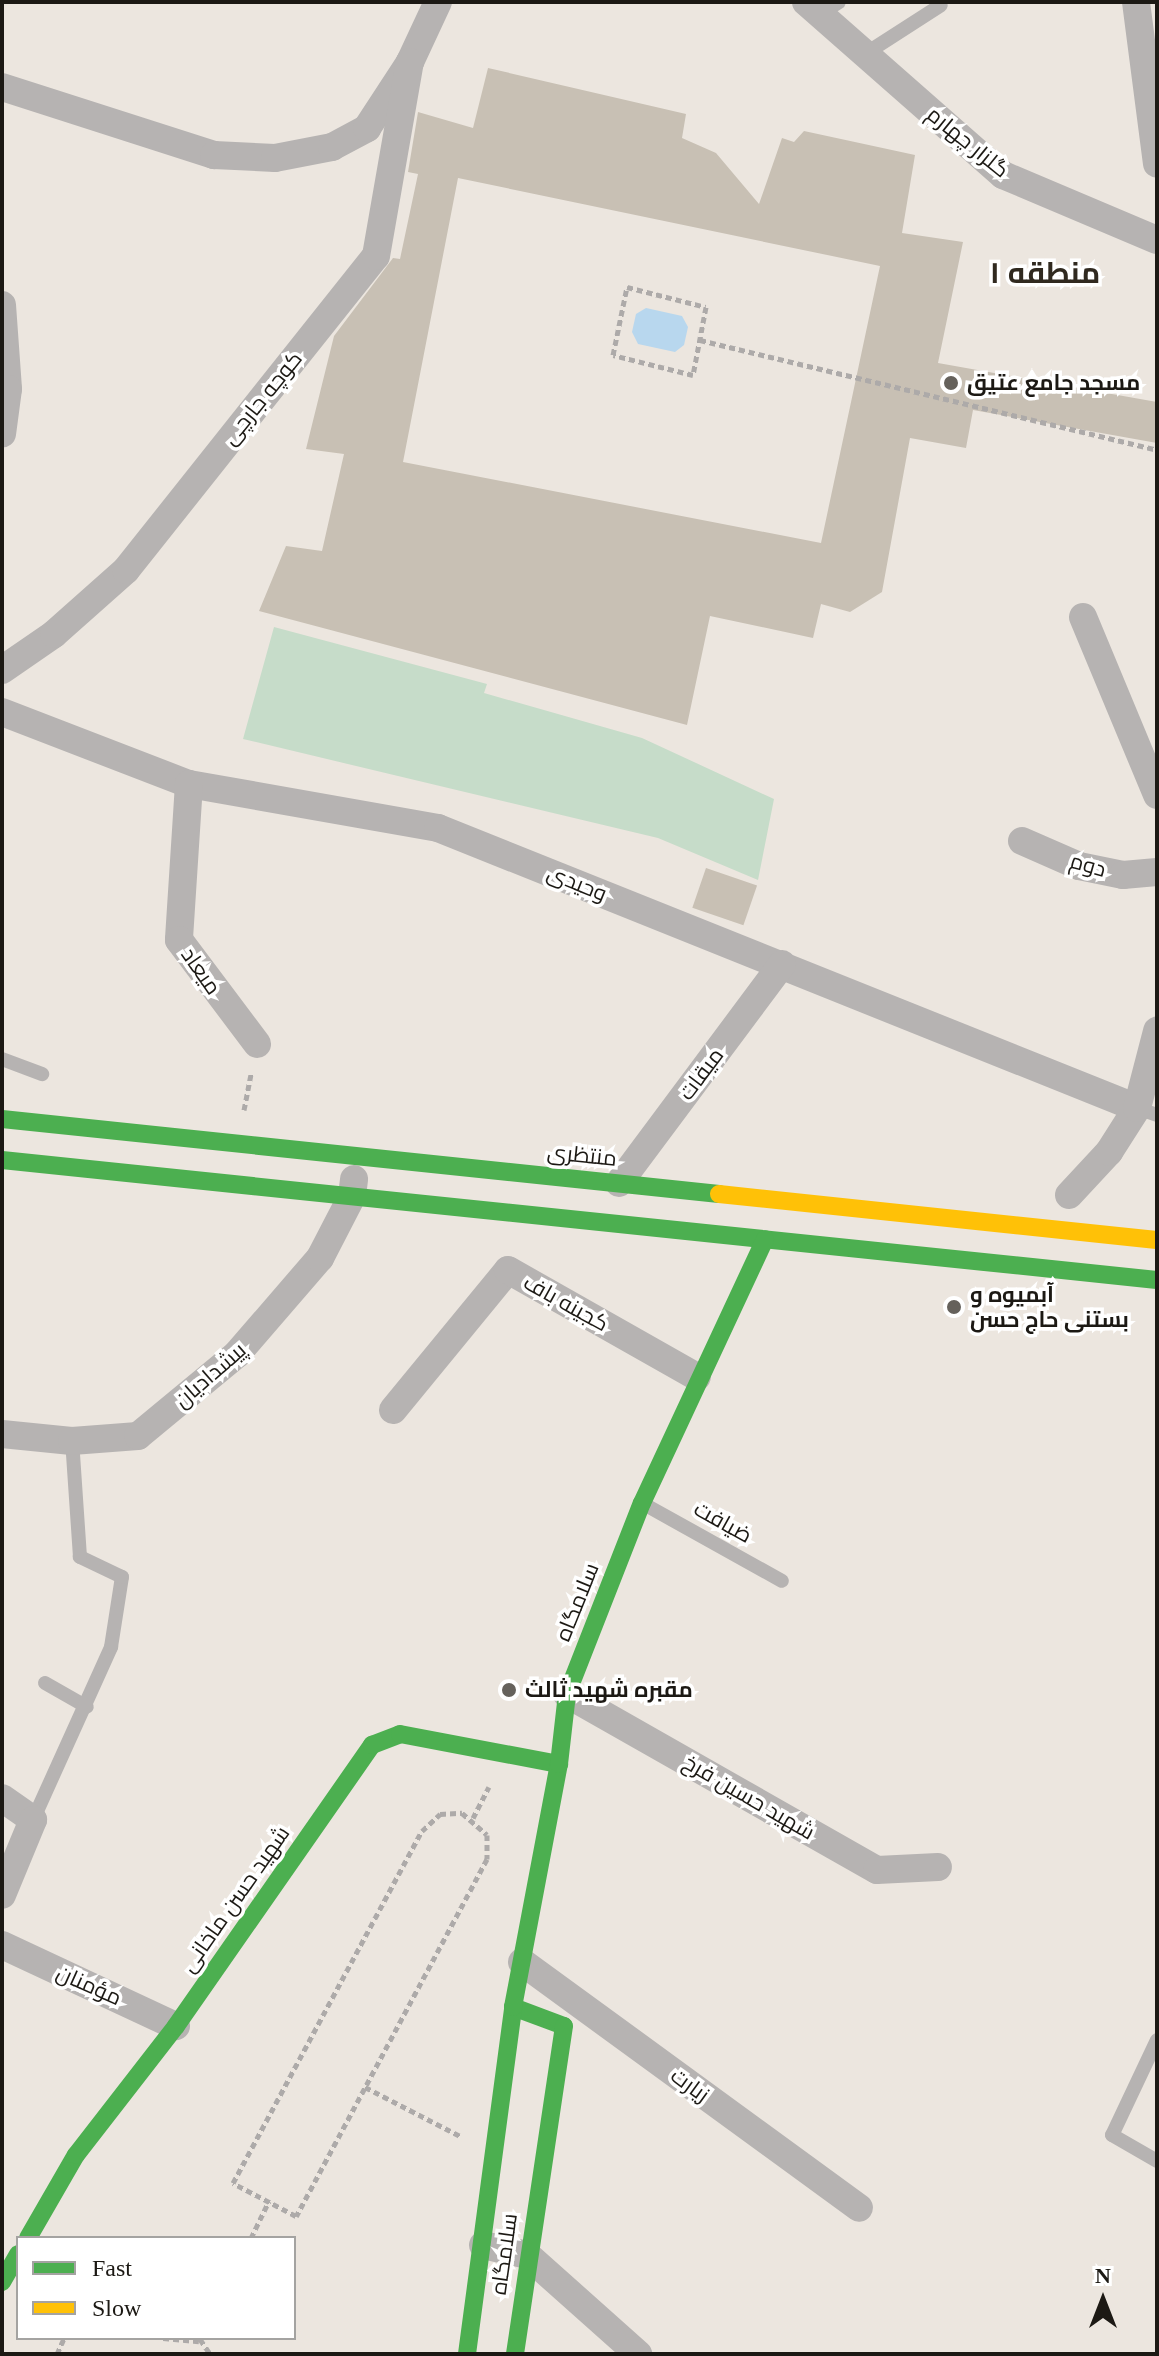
<!DOCTYPE html>
<meta charset="utf-8">
<style>
body{margin:0}
#map{position:relative;width:1159px;height:2356px;overflow:hidden;background:#ece6df;font-family:"Times New Roman",Cairo,serif}
div>[style]{position:absolute}
[style*='--x']{left:calc(var(--x)*1px);top:calc(var(--y)*1px);width:calc(var(--w)*1px);rotate:calc(var(--a)*1deg)}
.green>*{inset:0;background:#c6dcc9}
.water>*{inset:0;background:#b8d7ee}
.building>*{inset:0;background:#c8c0b4;transform-origin:0 0}
.path>*{height:5px;margin-top:-2.5px;transform-origin:0;background:repeating-linear-gradient(90deg,#adaaa9 0 6px,transparent 0 10px)}
.lane>*{height:14px;margin:-7px;padding:0 7px;transform-origin:7px;border-radius:7px;background:#b6b3b2}
.street>*{height:28px;margin:-14px;padding:0 14px;transform-origin:14px;border-radius:14px;background:#b6b3b2}
.fast>*{height:18px;margin:-9px;padding:0 9px;transform-origin:9px;border-radius:9px;background:#4caf50}
.slow>*{height:18px;margin:-9px;padding:0 9px;transform-origin:9px;border-radius:9px;background:#ffc107}
.dots>*{width:22px;height:22px;translate:-50% -50%;box-sizing:border-box;border:4px solid #fff;border-radius:50%}
span{translate:-50% -50%;white-space:nowrap;text-align:center;line-height:1.15;-webkit-text-stroke:7px #fff;paint-order:stroke}
.street-label{font-size:22px;color:#1c1914}
.poi-label{font-size:22px;color:#1c1914;font-weight:700}
.left{translate:0 -50%;text-align:left}
.district-label{font-size:30px;color:#30291f;font-weight:700}
.frame{position:absolute;inset:0;border:4px solid #1c1914;pointer-events:none}
.legend{position:absolute;left:16px;top:2236px;width:280px;height:104px;box-sizing:border-box;background:#fff;border:2px solid #a4a3a1;margin:0;padding:10px 14px;list-style:none;font-size:24px;color:#1c1914}
.legend li{display:flex;align-items:center;gap:16px;height:40px}
.legend b{width:40px;border:2px solid #a4a3a1}
.north{position:absolute;left:1063px;top:2260px;width:80px;height:80px;-webkit-text-stroke:6px #fff;paint-order:stroke;rotate:0deg;font-size:22px;font-weight:700;line-height:32px;text-align:center;color:#1c1914}
.north::after{content:'';display:block;margin:auto;width:28px;height:36px;background:#1c1914;clip-path:polygon(50% 0,100% 100%,50% 72%,0 100%)}
</style>
<div id="map">
<div class="green">
<div style="clip-path:polygon(274px 627px,487px 684px,484px 693px,642px 738px,774px 799px,758px 880px,658px 838px,243px 739px)"></div>
</div>
<div class="water">
<div style="clip-path:polygon(646px 308px,682px 316px,688px 327px,684px 345px,675px 352px,638px 344px,632px 332px,636px 314px)"></div>
</div>
<div class="building">
<div style="clip-path:polygon(evenodd,488px 68px,686px 114px,682px 138px,716px 153px,759px 204px,782px 138px,794px 142px,804px 131px,915px 155px,902px 233px,963px 242px,938px 363px,1157px 402px,1157px 443px,973px 410px,966px 448px,910px 438px,882px 592px,850px 612px,821px 604px,813px 638px,710px 616px,687px 725px,259px 611px,286px 546px,322px 551px,344px 454px,306px 449px,334px 336px,393px 258px,400px 259px,418px 174px,408px 172px,418px 112px,473px 128px,488px 68px,458px 178px,880px 266px,821px 543px,403px 462px,458px 178px)"></div>
<div style="left:706px;top:868px;width:54px;height:42px;rotate:19deg"></div>
</div>
<div class="path">
<div style="--x:627;--y:287;--w:81;--a:14.2"></div>
<div style="--x:706;--y:307;--w:69;--a:100.8"></div>
<div style="--x:693;--y:375;--w:82;--a:-166"></div>
<div style="--x:613;--y:355;--w:69;--a:-78.4"></div>
<div style="--x:700;--y:340;--w:470;--a:13.5"></div>
<div style="--x:244;--y:1110;--w:38;--a:-79"></div>
<div style="--x:462;--y:1813;--w:33;--a:41"></div>
<div style="--x:487;--y:1835;--w:24;--a:90"></div>
<div style="--x:487;--y:1859;--w:405;--a:118.1"></div>
<div style="--x:296;--y:2216;--w:71;--a:-152.4"></div>
<div style="--x:233;--y:2183;--w:400;--a:-61.8"></div>
<div style="--x:422;--y:1831;--w:25;--a:-43"></div>
<div style="--x:440;--y:1814;--w:22;--a:-3"></div>
<div style="--x:473;--y:1818;--w:35;--a:-63"></div>
<div style="--x:365;--y:2087;--w:107;--a:27.3"></div>
<div style="--x:251;--y:2238;--w:41;--a:-64.1"></div>
<div style="--x:163;--y:2338;--w:36;--a:5"></div>
<div style="--x:200;--y:2339;--w:18;--a:56"></div>
<div style="--x:57;--y:2354;--w:17;--a:-66"></div>
</div>
<div class="lane">
<div style="--x:820;--y:14;--w:22;--a:-32"></div>
<div style="--x:865;--y:54;--w:90;--a:-32.8"></div>
<div style="--x:2;--y:1059;--w:43;--a:20.6"></div>
<div style="--x:1137;--y:1108;--w:21;--a:19"></div>
<div style="--x:642;--y:1503;--w:160;--a:29.1"></div>
<div style="--x:45;--y:1683;--w:48;--a:29.7"></div>
<div style="--x:33;--y:1820;--w:190;--a:-65.7"></div>
<div style="--x:111;--y:1647;--w:71;--a:-81.1"></div>
<div style="--x:122;--y:1577;--w:47;--a:-154.5"></div>
<div style="--x:80;--y:1557;--w:116;--a:-93.9"></div>
<div style="--x:1157;--y:2040;--w:105;--a:115.3"></div>
<div style="--x:1112;--y:2135;--w:52;--a:30"></div>
</div>
<div class="street">
<div style="--x:806;--y:2;--w:262;--a:41.3"></div>
<div style="--x:1003;--y:175;--w:167;--a:22.9"></div>
<div style="--x:1136;--y:2;--w:163;--a:82.6"></div>
<div style="--x:2;--y:87;--w:223;--a:17.8"></div>
<div style="--x:214;--y:155;--w:61;--a:2.8"></div>
<div style="--x:275;--y:158;--w:58;--a:-10.9"></div>
<div style="--x:332;--y:147;--w:40;--a:-28"></div>
<div style="--x:367;--y:128;--w:79;--a:-56.9"></div>
<div style="--x:410;--y:62;--w:66;--a:-65"></div>
<div style="--x:2;--y:305;--w:84;--a:85.9"></div>
<div style="--x:8;--y:389;--w:45;--a:97.6"></div>
<div style="--x:1083;--y:617;--w:193;--a:67.4"></div>
<div style="--x:2;--y:670;--w:63;--a:-34.7"></div>
<div style="--x:54;--y:634;--w:96;--a:-41.6"></div>
<div style="--x:126;--y:570;--w:401;--a:-51.5"></div>
<div style="--x:376;--y:256;--w:197;--a:-80.1"></div>
<div style="--x:2;--y:712;--w:200;--a:21.1"></div>
<div style="--x:189;--y:784;--w:253;--a:10"></div>
<div style="--x:438;--y:828;--w:753;--a:21.83"></div>
<div style="--x:189;--y:784;--w:156;--a:93.7"></div>
<div style="--x:179;--y:940;--w:130;--a:53.1"></div>
<div style="--x:1022;--y:841;--w:62;--a:23.7"></div>
<div style="--x:1079;--y:866;--w:45;--a:11.6"></div>
<div style="--x:1123;--y:875;--w:34;--a:-5"></div>
<div style="--x:619;--y:1183;--w:273;--a:-53.3"></div>
<div style="--x:1069;--y:1195;--w:59;--a:-47.1"></div>
<div style="--x:1109;--y:1152;--w:52;--a:-57.5"></div>
<div style="--x:1137;--y:1108;--w:80;--a:-75.4"></div>
<div style="--x:393;--y:1410;--w:181;--a:-50.6"></div>
<div style="--x:508;--y:1270;--w:217;--a:29.5"></div>
<div style="--x:2;--y:1434;--w:70;--a:5.7"></div>
<div style="--x:72;--y:1441;--w:66;--a:-4.3"></div>
<div style="--x:138;--y:1436;--w:129;--a:-39.6"></div>
<div style="--x:237;--y:1354;--w:127;--a:-49.2"></div>
<div style="--x:320;--y:1258;--w:70;--a:-62.7"></div>
<div style="--x:352;--y:1196;--w:17;--a:-83"></div>
<div style="--x:567;--y:1694;--w:356;--a:29.6"></div>
<div style="--x:877;--y:1870;--w:61;--a:-2.8"></div>
<div style="--x:2;--y:1798;--w:38;--a:35"></div>
<div style="--x:33;--y:1820;--w:81;--a:112.5"></div>
<div style="--x:2;--y:1945;--w:192;--a:25"></div>
<div style="--x:522;--y:1962;--w:417;--a:36.1"></div>
<div style="--x:483;--y:2245;--w:45;--a:12.8"></div>
<div style="--x:527;--y:2255;--w:149;--a:41.7"></div>
</div>
<div class="fast">
<div style="--x:2;--y:1119;--w:721;--a:5.97"></div>
<div style="--x:2;--y:1160;--w:1161;--a:5.93"></div>
<div style="--x:513;--y:2007;--w:54;--a:20.4"></div>
<div style="--x:564;--y:2026;--w:332;--a:98.5"></div>
<div style="--x:28;--y:2238;--w:96;--a:-60"></div>
<div style="--x:76;--y:2155;--w:163;--a:-52.2"></div>
<div style="--x:176;--y:2026;--w:343;--a:-55.1"></div>
<div style="--x:372;--y:1745;--w:30;--a:-21"></div>
<div style="--x:400;--y:1734;--w:162;--a:10.7"></div>
<div style="--x:2;--y:2282;--w:32;--a:-60"></div>
<div style="--x:467;--y:2354;--w:350;--a:-82.4"></div>
<div style="--x:513;--y:2007;--w:247;--a:-79.3"></div>
<div style="--x:559;--y:1764;--w:70;--a:-83.5"></div>
<div style="--x:567;--y:1694;--w:205;--a:-68.6"></div>
<div style="--x:642;--y:1503;--w:291;--a:-65"></div>
</div>
<div class="slow">
<div style="--x:719;--y:1194;--w:440;--a:6"></div>
</div>
<div class="dots">
<div style="left:951px;top:383px;background:#65615b"></div>
<div style="left:954px;top:1307px;background:#65615b"></div>
<div style="left:509px;top:1690px;background:#65615b"></div>
</div>
<div class="street-label">
<span style="left:968px;top:142px;rotate:39deg">گلزار چهارم</span>
<span style="left:262px;top:398px;rotate:-51deg">کوچه جارچی</span>
<span style="left:1088px;top:865px;rotate:16deg">دوم</span>
<span style="left:577px;top:883px;rotate:22deg">وحیدی</span>
<span style="left:201px;top:971px;rotate:55deg">میعاد</span>
<span style="left:701px;top:1074px;rotate:-53deg">میقات</span>
<span style="left:582px;top:1155px;rotate:6deg">منتظری</span>
<span style="left:566px;top:1303px;rotate:29deg">کجینه باف</span>
<span style="left:210px;top:1375px;rotate:-41deg">پیشدادیان</span>
<span style="left:723px;top:1522px;rotate:29deg">ضیافت</span>
<span style="left:577px;top:1602px;rotate:-68deg">سلامگاه</span>
<span style="left:749px;top:1797px;rotate:30deg">شهید حسین فرخ</span>
<span style="left:235px;top:1899px;rotate:-55deg">شهید حسن ماخانی</span>
<span style="left:89px;top:1985px;rotate:24deg">مؤمنان</span>
<span style="left:690px;top:2085px;rotate:36deg">زیارت</span>
<span style="left:504px;top:2254px;rotate:-82deg">سلامگاه</span>
</div>
<div class="poi-label">
<span class="left" style="left:967px;top:383px">مسجد جامع عتیق</span>
<span class="left" style="left:970px;top:1307px">آبمیوه و<br>بستنی حاج حسن</span>
<span class="left" style="left:525px;top:1690px">مقبره شهید ثالث</span>
</div>
<div class="district-label">
<span style="left:1045px;top:273px">منطقه ۱</span>
</div>
<div class="frame"></div>
<ul class="legend">
<li><b style="height:10px;background:#4caf50"></b>Fast</li>
<li><b style="height:10px;background:#ffc107"></b>Slow</li>
</ul>
<div class="north">N</div>
</div>
